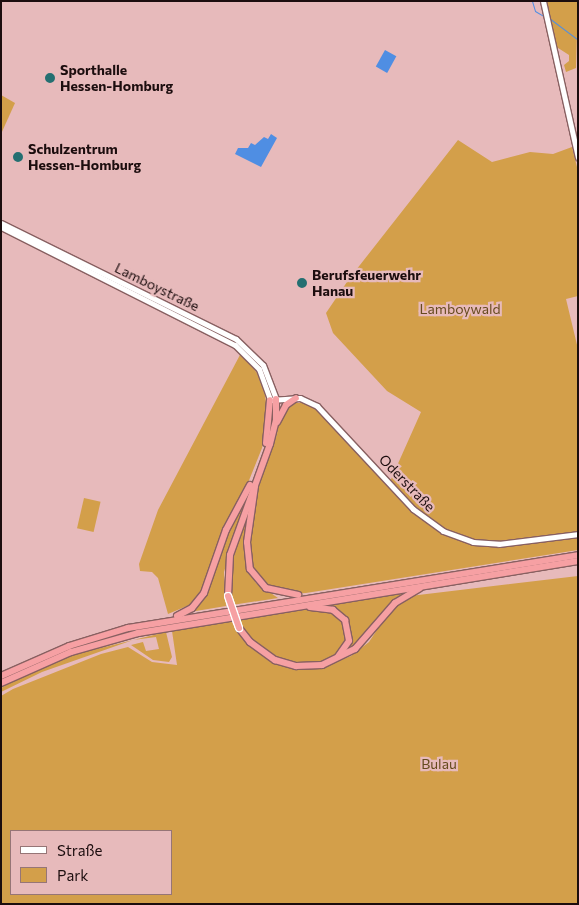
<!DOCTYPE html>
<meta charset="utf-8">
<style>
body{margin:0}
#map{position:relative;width:579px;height:905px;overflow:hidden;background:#e7babb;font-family:Commissioner,sans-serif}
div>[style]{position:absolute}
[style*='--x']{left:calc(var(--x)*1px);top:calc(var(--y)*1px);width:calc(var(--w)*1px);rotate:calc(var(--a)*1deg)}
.green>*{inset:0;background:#d39f4a;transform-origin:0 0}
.water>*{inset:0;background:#4f8ee3;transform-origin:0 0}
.stream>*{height:1px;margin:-0.5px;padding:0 0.5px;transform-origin:0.5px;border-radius:0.5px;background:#4f8ee3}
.roads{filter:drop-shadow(1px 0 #886061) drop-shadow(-1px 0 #886061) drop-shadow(0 1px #886061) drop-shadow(0 -1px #886061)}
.secondary>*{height:5px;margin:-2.5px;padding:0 2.5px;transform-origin:2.5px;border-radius:2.5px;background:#fff}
.highway>*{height:6px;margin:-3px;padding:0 3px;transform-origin:3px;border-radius:3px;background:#f6a0a3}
.bridges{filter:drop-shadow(1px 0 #fff) drop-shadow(-1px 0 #fff) drop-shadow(0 1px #fff) drop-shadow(0 -1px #fff)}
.highway-bridge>*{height:6px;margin:-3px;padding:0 3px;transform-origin:3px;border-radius:3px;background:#f6a0a3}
.dots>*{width:14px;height:14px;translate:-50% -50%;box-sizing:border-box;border:2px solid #e7babb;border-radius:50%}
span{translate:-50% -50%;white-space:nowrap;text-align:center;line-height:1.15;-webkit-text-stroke:4.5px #e7babb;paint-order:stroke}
.poi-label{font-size:14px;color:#1c0d0e;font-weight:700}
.left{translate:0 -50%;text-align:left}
.street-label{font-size:14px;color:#1c0d0e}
.park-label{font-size:14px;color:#664b1f}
.frame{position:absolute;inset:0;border:2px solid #1c0d0e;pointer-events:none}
.legend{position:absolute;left:10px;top:830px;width:162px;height:65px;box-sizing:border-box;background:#e7babb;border:1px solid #967576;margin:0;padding:6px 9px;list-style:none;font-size:15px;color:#1c0d0e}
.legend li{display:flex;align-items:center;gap:10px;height:25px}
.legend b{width:25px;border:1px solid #967576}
</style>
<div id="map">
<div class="green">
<div style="clip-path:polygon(545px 1px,578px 1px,576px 68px,566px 72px,564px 65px,569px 61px,569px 55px,555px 46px)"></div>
<div style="clip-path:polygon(1px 95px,15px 103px,1px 134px)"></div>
<div style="clip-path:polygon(458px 140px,492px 162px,530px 152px,553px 154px,572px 147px,578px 171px,578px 296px,566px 299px,578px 349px,578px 550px,306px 593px,291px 594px,267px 587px,254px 573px,248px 549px,259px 486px,277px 434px,280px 411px,291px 403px,305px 403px,317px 408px,388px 486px,421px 412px,387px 391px,333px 333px,326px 313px,349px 279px)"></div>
<div style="clip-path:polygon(241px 353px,257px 373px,265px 395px,268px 416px,262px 448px,209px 580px,194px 603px,168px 614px,158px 578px,152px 572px,140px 571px,139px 564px,158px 510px)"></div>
<div style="clip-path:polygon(247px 496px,224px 572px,226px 606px,190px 612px,200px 603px,220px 548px)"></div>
<div style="left:84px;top:498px;width:17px;height:31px;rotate:13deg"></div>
<div style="clip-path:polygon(249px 503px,245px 549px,248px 569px,256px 583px,278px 598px,232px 605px,231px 567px)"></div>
<div style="clip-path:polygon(evenodd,578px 576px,578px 904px,1px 904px,1px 696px,13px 689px,101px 654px,128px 647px,152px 662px,177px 665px,172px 631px,231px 621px,243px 639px,264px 657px,288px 667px,317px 669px,351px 656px,369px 642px,390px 610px,410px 596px,578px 576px,11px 831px,171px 831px,171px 894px,11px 894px,11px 831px)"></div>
<div style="clip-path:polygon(408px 592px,367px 636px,341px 656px,351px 639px,349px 622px,340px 611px,325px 605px)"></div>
<div style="clip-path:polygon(310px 609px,332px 611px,344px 621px,347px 628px,346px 645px,337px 656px,322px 663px,300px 663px,276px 657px,246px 634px,238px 620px)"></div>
<div style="clip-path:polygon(166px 632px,172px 657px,169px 662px,153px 660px,131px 645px,143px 642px,146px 651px,159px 649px,156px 637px,133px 640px,42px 672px,1px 692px,1px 688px,40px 667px,72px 655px)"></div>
</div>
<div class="water">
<div style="left:385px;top:50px;width:13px;height:19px;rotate:29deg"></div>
<div style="clip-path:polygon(271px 134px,277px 138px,261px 167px,235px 154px,238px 148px,248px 148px,251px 143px,255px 145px,264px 137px,268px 139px)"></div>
</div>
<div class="stream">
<div style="--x:532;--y:1;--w:10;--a:73"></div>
<div style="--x:535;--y:11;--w:12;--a:31"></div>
<div style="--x:549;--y:18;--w:36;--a:37"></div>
</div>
<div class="roads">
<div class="secondary">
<div style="--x:543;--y:1;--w:160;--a:77.4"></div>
<div style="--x:1;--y:223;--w:262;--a:26.3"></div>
<div style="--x:236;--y:339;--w:37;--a:44"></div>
<div style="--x:263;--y:365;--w:36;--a:69"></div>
<div style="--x:1;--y:227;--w:262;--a:26.8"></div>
<div style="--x:235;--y:345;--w:34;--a:45"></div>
<div style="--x:259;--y:369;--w:33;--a:70"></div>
<div style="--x:270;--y:400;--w:30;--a:-4"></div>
<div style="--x:300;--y:398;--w:19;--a:25"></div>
<div style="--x:317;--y:406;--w:141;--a:47"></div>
<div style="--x:413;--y:509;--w:37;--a:36"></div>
<div style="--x:443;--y:531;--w:32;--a:20"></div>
<div style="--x:473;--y:542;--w:26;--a:4"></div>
<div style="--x:499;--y:544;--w:80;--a:-7.2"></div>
</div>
<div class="highway">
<div style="--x:277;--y:422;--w:19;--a:-62"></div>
<div style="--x:286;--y:405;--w:12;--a:-35"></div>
<div style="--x:266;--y:443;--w:43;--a:-84.7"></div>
<div style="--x:255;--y:486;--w:57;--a:98.1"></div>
<div style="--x:247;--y:542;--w:27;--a:84"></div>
<div style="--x:250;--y:569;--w:25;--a:50"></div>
<div style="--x:266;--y:588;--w:33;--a:12"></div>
<div style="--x:228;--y:596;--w:41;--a:-87.2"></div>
<div style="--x:230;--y:555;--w:118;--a:-70.2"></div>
<div style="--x:270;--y:444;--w:25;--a:-76"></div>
<div style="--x:276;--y:420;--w:21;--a:-90"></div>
<div style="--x:310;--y:607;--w:23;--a:7"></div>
<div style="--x:333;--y:610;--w:16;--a:40"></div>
<div style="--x:345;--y:620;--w:21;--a:79"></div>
<div style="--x:349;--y:641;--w:19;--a:125"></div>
<div style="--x:177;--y:616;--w:17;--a:-28"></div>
<div style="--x:192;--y:608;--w:19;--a:-51"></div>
<div style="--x:204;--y:593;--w:67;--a:-70.8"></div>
<div style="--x:226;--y:530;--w:51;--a:-61.9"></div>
<div style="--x:239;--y:628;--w:18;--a:52"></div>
<div style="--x:250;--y:642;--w:31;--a:36"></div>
<div style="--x:275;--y:660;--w:22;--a:16"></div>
<div style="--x:296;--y:666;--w:26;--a:-2"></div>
<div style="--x:322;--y:665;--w:37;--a:-26"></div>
<div style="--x:355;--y:649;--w:61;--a:-49"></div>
<div style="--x:395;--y:603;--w:29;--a:-31"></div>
<div style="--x:1;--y:676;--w:74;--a:-23.8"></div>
<div style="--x:69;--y:646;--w:62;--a:-17"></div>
<div style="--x:128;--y:628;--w:456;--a:-9.2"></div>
<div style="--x:1;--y:683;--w:77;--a:-23.9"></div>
<div style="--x:71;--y:652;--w:70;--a:-15.8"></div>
<div style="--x:138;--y:633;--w:446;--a:-9.3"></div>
</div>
</div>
<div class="bridges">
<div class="highway-bridge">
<div style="--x:228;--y:596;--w:34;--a:71"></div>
</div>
</div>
<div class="dots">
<div style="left:50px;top:78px;background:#246f71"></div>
<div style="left:18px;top:157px;background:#246f71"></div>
<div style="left:302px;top:283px;background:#246f71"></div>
</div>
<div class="poi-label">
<span class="left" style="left:60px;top:78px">Sporthalle<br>Hessen-Homburg</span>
<span class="left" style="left:28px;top:157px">Schulzentrum<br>Hessen-Homburg</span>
<span class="left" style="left:312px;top:283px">Berufsfeuerwehr<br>Hanau</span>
</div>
<div class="street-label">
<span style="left:157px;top:287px;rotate:26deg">Lamboystraße</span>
<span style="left:407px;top:483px;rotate:46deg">Oderstraße</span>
</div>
<div class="park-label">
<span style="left:460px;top:309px">Lamboywald</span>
<span style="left:439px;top:764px">Bulau</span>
</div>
<div class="frame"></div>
<ul class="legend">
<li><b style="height:6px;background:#fff"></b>Straße</li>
<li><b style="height:14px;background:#d39f4a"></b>Park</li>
</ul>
</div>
